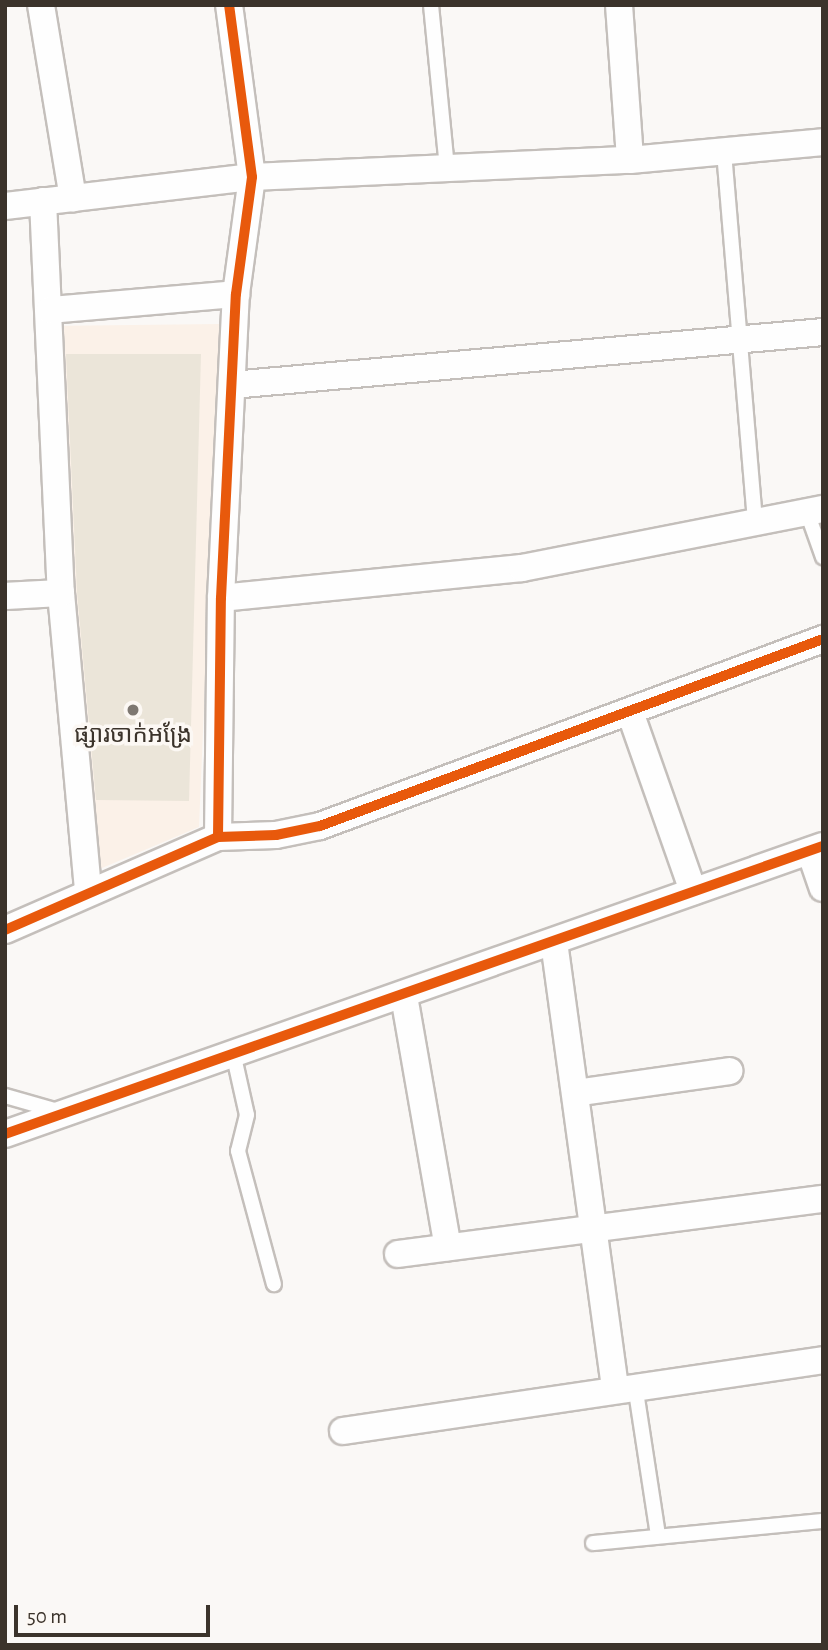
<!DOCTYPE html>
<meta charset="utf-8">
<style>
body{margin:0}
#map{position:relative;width:828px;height:1650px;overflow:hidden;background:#faf8f6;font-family:"Alegreya Sans","Noto Sans Khmer",sans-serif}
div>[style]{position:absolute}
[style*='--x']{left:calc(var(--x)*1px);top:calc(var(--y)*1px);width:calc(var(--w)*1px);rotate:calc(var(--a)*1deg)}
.built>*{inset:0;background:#fbf1e8}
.building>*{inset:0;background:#ebe5d9}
.roads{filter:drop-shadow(2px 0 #c4bfbb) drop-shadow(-2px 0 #c4bfbb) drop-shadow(0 2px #c4bfbb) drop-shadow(0 -2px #c4bfbb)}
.lane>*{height:14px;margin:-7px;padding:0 7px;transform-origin:7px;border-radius:7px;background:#fefefe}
.street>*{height:26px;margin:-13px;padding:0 13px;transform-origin:13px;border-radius:13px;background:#fefefe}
.cycleway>*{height:10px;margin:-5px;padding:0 5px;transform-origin:5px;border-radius:5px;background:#e8590c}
.dots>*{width:19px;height:19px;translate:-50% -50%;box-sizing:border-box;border:4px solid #fcf8f4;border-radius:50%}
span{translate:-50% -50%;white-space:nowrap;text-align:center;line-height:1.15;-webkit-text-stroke:7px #fcf8f4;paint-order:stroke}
.poi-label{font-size:24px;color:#3b332b}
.frame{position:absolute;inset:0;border:7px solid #3b332b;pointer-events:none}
.scale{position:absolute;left:14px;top:1605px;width:196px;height:32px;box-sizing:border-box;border:4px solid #3b332b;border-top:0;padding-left:9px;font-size:21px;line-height:24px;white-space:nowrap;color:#3b332b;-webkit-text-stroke:5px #fcf8f4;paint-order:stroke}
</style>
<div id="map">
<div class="built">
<div style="clip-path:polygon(220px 324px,199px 827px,76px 879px,45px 326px)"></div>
</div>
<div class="building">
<div style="clip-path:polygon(66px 354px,201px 354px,189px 801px,96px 800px,77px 592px)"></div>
</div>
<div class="roads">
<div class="lane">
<div style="--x:431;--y:5;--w:165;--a:84.4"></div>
<div style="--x:724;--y:152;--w:372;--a:85.2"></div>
<div style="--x:807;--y:512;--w:48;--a:70.4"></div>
<div style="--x:234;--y:1057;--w:59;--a:77.4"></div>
<div style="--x:247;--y:1115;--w:37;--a:104"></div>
<div style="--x:238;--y:1151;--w:138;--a:74.9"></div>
<div style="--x:5;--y:1096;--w:58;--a:15.9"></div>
<div style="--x:635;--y:1385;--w:153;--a:81.3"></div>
<div style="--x:593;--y:1543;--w:231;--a:-5.5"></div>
</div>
<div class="street">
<div style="--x:41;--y:5;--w:196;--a:80.6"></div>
<div style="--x:619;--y:5;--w:155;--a:85.9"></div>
<div style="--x:43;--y:201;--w:392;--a:87.4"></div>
<div style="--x:61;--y:593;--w:299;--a:84.8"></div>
<div style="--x:5;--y:206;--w:249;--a:-6.7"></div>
<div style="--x:252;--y:177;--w:378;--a:-2.6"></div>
<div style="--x:630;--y:160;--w:194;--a:-5.3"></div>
<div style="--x:50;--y:310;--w:187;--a:-4.9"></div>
<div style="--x:232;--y:385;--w:593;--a:-5.12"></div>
<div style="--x:5;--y:596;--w:56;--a:-3.1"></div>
<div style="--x:221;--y:598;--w:302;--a:-5.7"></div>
<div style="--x:522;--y:568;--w:307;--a:-11.1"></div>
<div style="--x:630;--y:712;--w:190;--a:70.6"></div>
<div style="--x:218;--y:837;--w:239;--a:-89.3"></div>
<div style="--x:221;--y:598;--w:304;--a:-87.2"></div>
<div style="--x:236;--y:294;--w:118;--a:-82.2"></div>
<div style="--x:252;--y:177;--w:174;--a:-97.6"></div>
<div style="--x:810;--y:851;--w:39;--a:71"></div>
<div style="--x:5;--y:930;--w:232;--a:-23.6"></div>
<div style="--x:218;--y:837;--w:58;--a:-2"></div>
<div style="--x:276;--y:835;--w:45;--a:-11.6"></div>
<div style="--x:320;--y:826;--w:537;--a:-20.39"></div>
<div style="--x:554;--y:942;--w:450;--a:82.2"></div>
<div style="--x:404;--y:996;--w:255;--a:80.1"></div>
<div style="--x:575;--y:1093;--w:156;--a:-8.1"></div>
<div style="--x:5;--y:1134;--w:867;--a:-19.4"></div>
<div style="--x:398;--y:1254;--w:429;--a:-7.4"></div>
<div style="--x:343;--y:1431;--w:485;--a:-8.4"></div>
</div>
</div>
<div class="cycleway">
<div style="--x:218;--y:837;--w:239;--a:-89.3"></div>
<div style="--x:221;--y:598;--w:304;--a:-87.2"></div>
<div style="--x:236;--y:294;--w:118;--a:-82.2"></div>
<div style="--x:252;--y:177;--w:174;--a:-97.6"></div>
<div style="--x:5;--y:930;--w:232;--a:-23.6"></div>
<div style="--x:218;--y:837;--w:58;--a:-2"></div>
<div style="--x:276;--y:835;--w:45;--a:-11.6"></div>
<div style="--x:320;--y:826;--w:537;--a:-20.39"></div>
<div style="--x:5;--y:1134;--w:867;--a:-19.4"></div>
</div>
<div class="dots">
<div style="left:133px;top:710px;background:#7e7872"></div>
</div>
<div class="poi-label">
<span style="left:133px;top:736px">ផ្សារចាក់អង្រែ</span>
</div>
<div class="frame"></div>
<div class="scale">50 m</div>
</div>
